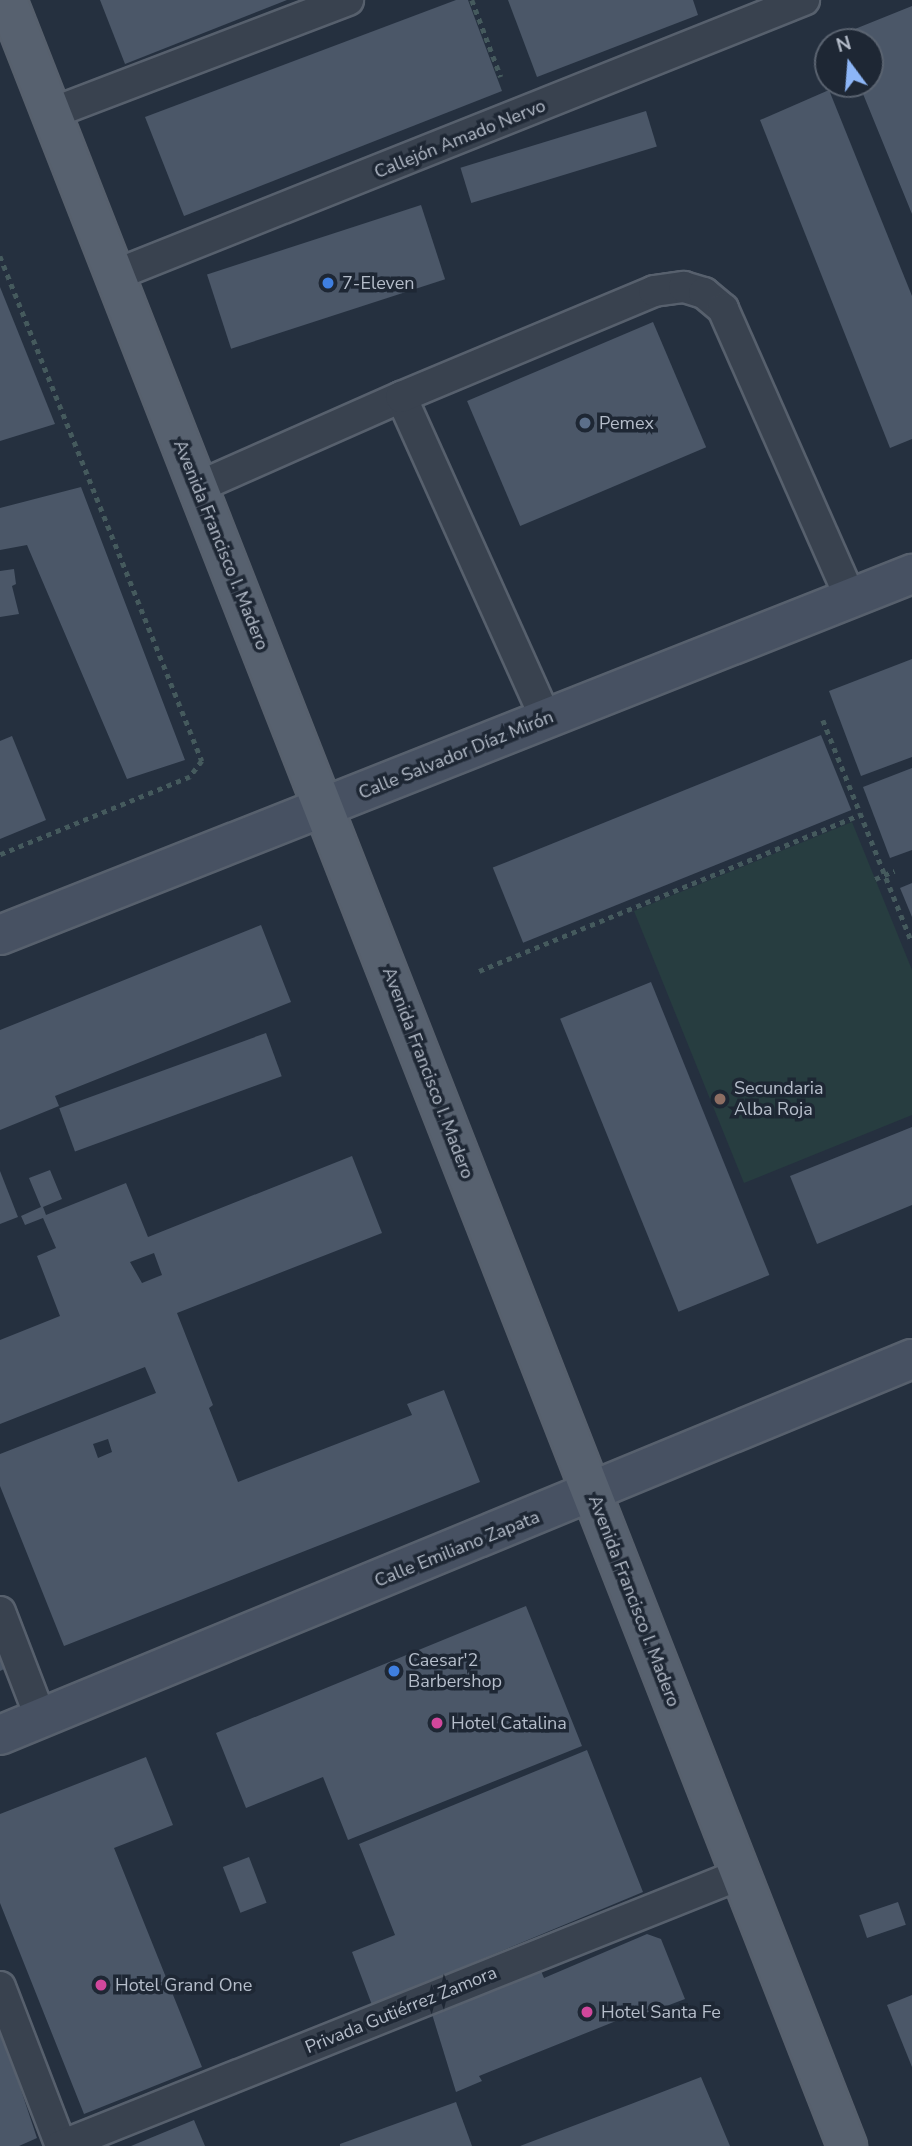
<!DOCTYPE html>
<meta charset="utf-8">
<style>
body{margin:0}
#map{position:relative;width:912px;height:2146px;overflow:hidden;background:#25303f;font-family:"Nunito Sans",sans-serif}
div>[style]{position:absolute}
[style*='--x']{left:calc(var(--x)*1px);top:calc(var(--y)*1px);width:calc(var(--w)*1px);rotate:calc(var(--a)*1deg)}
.green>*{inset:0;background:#273d40}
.building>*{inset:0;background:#4b5768;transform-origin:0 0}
.path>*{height:4.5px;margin-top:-2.25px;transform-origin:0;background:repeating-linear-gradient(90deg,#455a5d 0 5px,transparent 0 10px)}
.roads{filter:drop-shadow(2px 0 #57606d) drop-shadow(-2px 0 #57606d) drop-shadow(0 2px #57606d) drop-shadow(0 -2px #57606d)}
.lane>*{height:30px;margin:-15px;padding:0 15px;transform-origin:15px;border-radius:15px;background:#39424f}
.secondary>*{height:38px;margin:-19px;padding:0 19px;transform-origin:19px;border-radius:19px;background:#475162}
.primary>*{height:38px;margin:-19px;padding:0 19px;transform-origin:19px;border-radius:19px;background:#57616f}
.dots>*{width:19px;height:19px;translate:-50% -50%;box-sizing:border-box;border:4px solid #1e2734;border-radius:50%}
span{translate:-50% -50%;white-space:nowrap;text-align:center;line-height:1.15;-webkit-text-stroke:7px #1e2734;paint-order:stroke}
.street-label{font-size:18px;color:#b5bdca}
.poi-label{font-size:18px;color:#b5bdca}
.left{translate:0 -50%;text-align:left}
.north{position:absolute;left:814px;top:28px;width:70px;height:70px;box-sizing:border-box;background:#1e2734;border:2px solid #5a6370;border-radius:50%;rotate:344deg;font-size:19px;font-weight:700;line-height:28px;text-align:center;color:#b5bdca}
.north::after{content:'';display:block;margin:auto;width:24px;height:32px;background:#8db6f7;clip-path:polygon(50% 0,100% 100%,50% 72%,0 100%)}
</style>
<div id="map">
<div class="green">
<div style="clip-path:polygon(852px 822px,912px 970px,912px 1115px,744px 1183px,634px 911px)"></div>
</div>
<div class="building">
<div style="clip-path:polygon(100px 0,287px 0,125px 64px)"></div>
<div style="clip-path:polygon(456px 0,468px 0,502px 91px,184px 216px,145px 117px)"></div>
<div style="clip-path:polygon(508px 0,693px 0,698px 15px,537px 77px)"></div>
<div style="clip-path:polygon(912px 6px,912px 214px,859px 84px,870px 84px,870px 42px,842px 42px,840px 35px)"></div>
<div style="clip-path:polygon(829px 90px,912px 296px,912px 439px,890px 448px,760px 120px)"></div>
<div style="left:646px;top:111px;width:37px;height:194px;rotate:73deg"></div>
<div style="left:421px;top:205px;width:78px;height:225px;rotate:72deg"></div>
<div style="clip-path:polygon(0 287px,55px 424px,0 441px)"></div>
<div style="left:653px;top:322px;width:136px;height:202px;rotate:67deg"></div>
<div style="clip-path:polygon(81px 487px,185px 760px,127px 779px,27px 545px,0 550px,0 508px)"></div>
<div style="clip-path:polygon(14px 569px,16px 584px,12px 586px,19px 614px,0 617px,0 571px)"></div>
<div style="clip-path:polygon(912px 659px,912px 757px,861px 776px,829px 691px)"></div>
<div style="left:821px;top:735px;width:81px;height:354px;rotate:68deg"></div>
<div style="clip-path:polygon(12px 736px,46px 820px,0 839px,0 741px)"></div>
<div style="clip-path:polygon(912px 768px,912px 850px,890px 858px,863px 787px)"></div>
<div style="clip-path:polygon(912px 883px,912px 917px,900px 888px)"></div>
<div style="clip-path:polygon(261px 925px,291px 1002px,55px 1096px,59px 1106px,0 1130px,0 1030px)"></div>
<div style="left:651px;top:982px;width:316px;height:98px;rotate:68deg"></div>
<div style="left:266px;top:1033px;width:46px;height:220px;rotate:70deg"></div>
<div style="clip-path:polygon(912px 1127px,912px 1205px,817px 1244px,790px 1176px)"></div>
<div style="clip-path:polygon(evenodd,352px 1156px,382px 1233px,177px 1313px,213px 1405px,209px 1408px,238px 1482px,412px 1415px,407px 1404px,444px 1390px,480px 1482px,64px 1646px,0 1486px,0 1454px,156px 1393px,145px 1367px,0 1424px,0 1340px,60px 1316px,37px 1256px,56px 1248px,43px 1218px,25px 1225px,21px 1216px,41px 1207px,29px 1178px,50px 1170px,62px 1199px,43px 1207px,46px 1215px,126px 1183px,148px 1237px,352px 1156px,154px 1253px,162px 1275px,142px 1283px,130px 1262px,154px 1253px,352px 1156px,108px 1439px,112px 1452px,98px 1458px,93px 1444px,108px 1439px)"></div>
<div style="clip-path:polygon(0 1171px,18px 1217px,0 1224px)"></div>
<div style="clip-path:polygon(526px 1606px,582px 1746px,348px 1840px,323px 1777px,246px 1808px,216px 1733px)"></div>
<div style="clip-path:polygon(0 1647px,8px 1667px,0 1671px)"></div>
<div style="clip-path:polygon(587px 1750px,643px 1892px,372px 2005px,352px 1952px,395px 1935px,359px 1844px)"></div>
<div style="clip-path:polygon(146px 1757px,173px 1825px,114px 1848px,202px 2067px,84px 2114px,0 1903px,0 1814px)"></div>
<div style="left:249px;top:1857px;width:49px;height:28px;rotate:69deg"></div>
<div style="left:898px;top:1902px;width:24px;height:41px;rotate:71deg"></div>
<div style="clip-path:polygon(647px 1934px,661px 1939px,685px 1999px,627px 2021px,626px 2017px,479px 2076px,482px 2081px,456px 2092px,432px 2014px,541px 1971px,544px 1978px)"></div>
<div style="clip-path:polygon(912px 1995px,912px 2067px,887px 2005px)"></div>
<div style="clip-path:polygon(0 2027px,37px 2138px,19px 2146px,0 2146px)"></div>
<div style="clip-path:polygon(701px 2077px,730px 2146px,520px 2146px,631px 2104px)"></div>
<div style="clip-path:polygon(456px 2102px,472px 2146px,340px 2146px,340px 2144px)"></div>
<div style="clip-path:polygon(194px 2120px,205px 2146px,131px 2146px)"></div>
</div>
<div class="path">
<div style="--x:472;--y:0;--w:82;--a:69.4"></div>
<div style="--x:0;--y:256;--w:544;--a:68.2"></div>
<div style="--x:202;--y:761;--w:20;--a:127"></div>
<div style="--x:190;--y:777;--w:205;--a:157.7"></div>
<div style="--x:823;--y:720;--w:239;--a:68.2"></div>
<div style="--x:875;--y:879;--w:21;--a:-23"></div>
<div style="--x:479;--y:971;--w:413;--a:-22.3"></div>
</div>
<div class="roads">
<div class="lane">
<div style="--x:52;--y:113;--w:317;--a:-20.9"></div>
<div style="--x:115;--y:275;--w:742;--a:-21.76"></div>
<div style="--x:198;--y:487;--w:222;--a:-23.9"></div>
<div style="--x:546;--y:719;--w:353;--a:-114.2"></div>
<div style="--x:401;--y:397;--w:274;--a:-22.7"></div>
<div style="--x:654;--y:291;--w:30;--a:-8"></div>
<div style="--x:684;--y:287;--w:21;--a:17"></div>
<div style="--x:704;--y:293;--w:25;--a:40"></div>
<div style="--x:723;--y:309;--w:317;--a:66.2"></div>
<div style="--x:0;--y:1612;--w:115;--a:69"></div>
<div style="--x:0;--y:1987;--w:170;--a:69"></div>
<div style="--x:61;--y:2146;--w:732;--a:-21.8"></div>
</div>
<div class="secondary">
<div style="--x:0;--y:935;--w:981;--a:-21.6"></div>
<div style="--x:0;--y:1735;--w:986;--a:-22.41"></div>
</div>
<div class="primary">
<div style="--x:7;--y:0;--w:2305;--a:68.62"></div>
</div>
</div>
<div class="dots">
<div style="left:328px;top:283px;background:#3f7fe0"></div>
<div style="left:585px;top:423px;background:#5c6f8a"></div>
<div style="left:720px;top:1099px;background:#8d6e63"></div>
<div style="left:394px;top:1671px;background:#3f7fe0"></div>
<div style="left:437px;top:1723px;background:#d1479c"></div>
<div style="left:101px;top:1985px;background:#d1479c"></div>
<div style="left:587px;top:2012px;background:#d1479c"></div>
</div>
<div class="street-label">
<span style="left:460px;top:139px;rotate:-22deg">Callejón Amado Nervo</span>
<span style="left:221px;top:545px;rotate:68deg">Avenida Francisco I. Madero</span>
<span style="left:456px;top:755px;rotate:-22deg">Calle Salvador Díaz Mirón</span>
<span style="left:428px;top:1073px;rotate:69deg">Avenida Francisco I. Madero</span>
<span style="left:457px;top:1549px;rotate:-22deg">Calle Emiliano Zapata</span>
<span style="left:634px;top:1601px;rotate:69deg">Avenida Francisco I. Madero</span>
<span style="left:401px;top:2010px;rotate:-22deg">Privada Gutiérrez Zamora</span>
</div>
<div class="poi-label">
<span class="left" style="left:342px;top:283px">7-Eleven</span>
<span class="left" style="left:599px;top:423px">Pemex</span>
<span class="left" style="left:734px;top:1099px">Secundaria<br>Alba Roja</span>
<span class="left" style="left:408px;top:1671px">Caesar'2<br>Barbershop</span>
<span class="left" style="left:451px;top:1723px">Hotel Catalina</span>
<span class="left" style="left:115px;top:1985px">Hotel Grand One</span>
<span class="left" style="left:601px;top:2012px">Hotel Santa Fe</span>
</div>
<div class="north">N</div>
</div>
